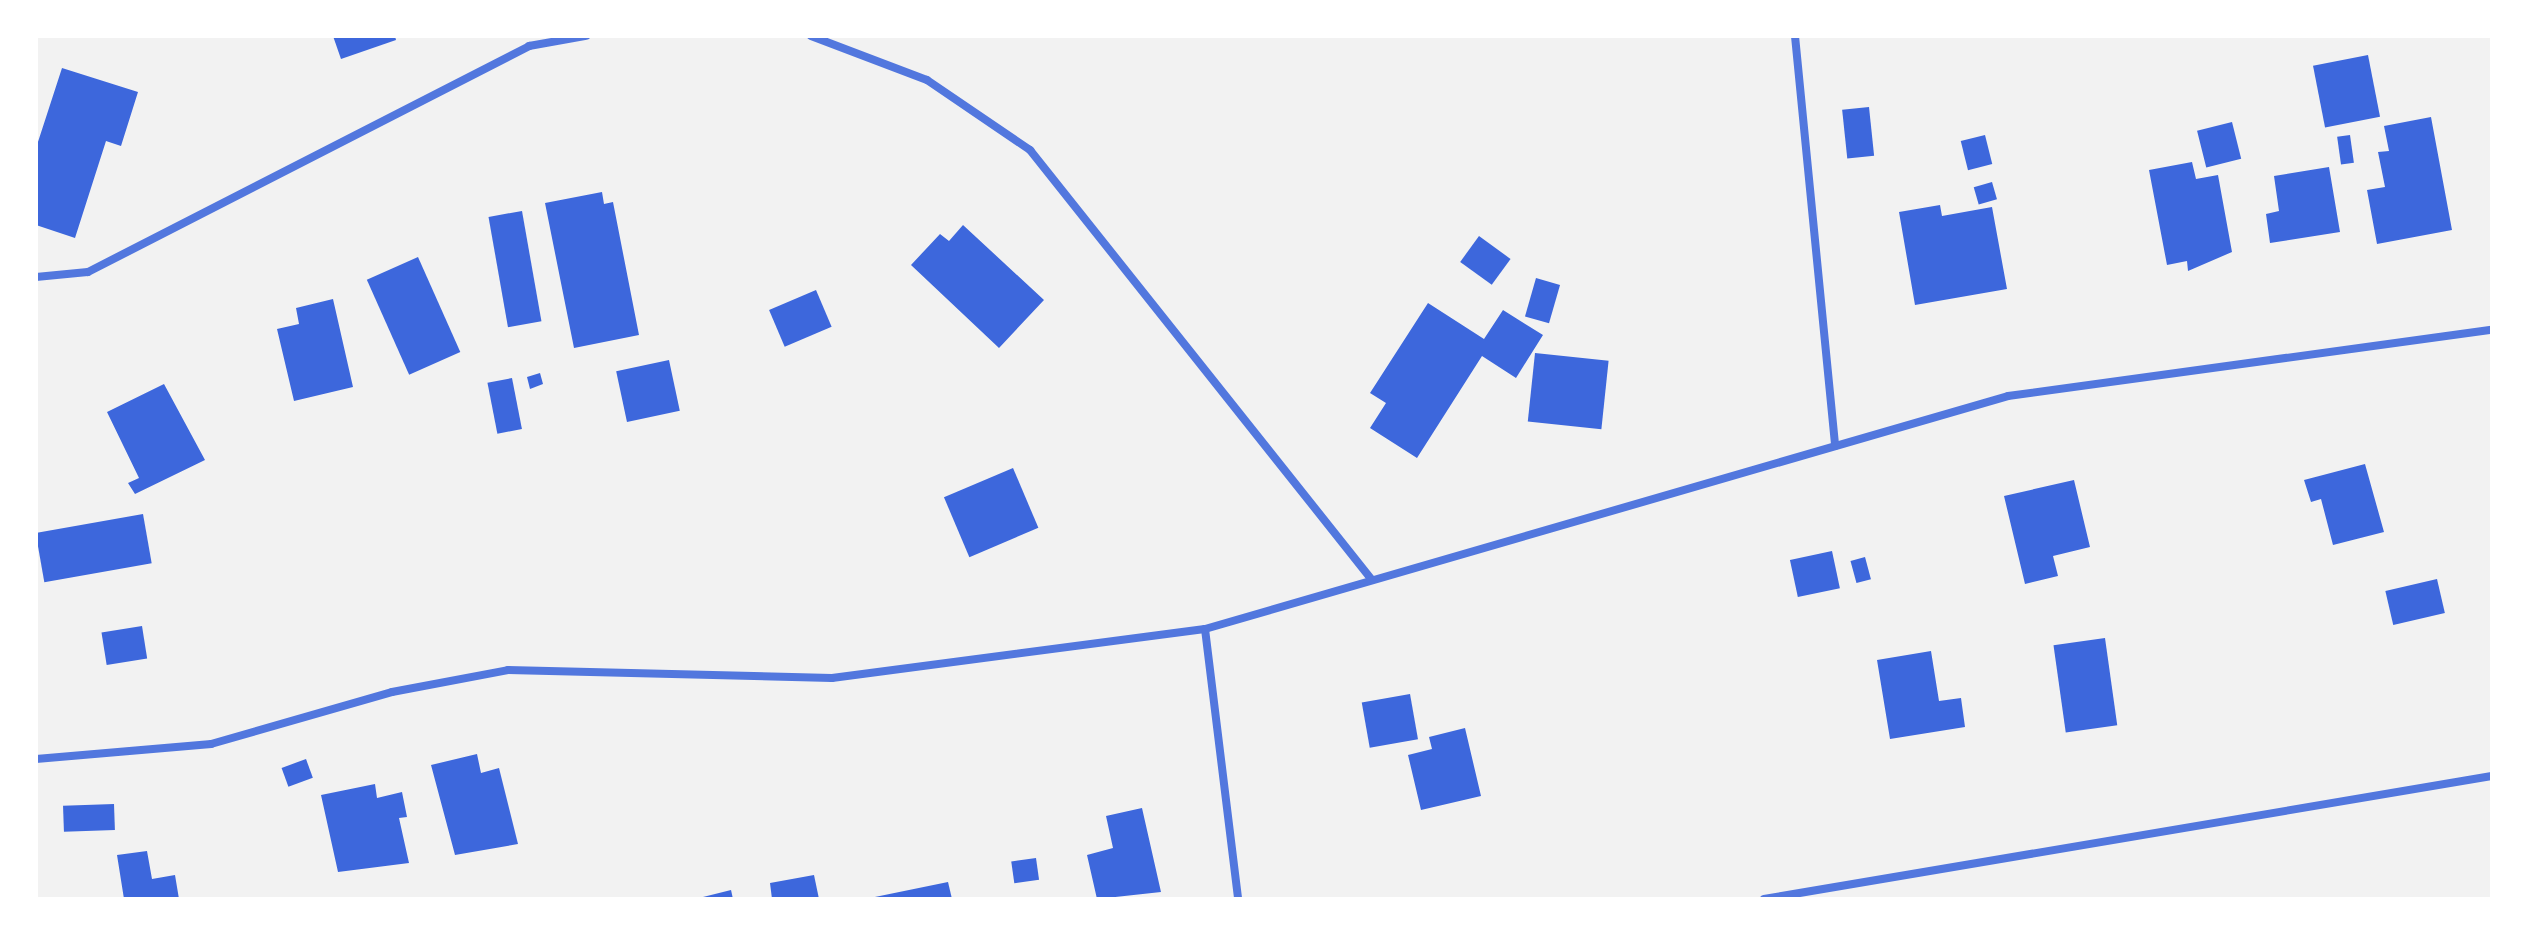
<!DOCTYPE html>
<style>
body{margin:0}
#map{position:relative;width:2528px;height:935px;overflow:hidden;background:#f2f2f2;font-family:"Libre Baskerville",serif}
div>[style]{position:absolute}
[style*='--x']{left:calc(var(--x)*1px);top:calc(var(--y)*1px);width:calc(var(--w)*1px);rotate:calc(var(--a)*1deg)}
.building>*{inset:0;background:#3d67dc;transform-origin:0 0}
.minor>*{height:8px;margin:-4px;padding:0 4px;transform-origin:4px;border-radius:4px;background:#5277de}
span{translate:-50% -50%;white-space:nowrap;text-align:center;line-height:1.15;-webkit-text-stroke:8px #fff;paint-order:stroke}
.frame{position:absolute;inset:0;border:38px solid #fff;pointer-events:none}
</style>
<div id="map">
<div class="building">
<div style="clip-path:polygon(333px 36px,395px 36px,396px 40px,341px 59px)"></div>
<div style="left:2368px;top:55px;width:63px;height:56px;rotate:79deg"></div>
<div style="clip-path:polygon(62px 68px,138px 92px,121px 146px,106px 141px,75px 238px,36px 225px,36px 148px)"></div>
<div style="left:1869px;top:107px;width:49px;height:27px;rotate:84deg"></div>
<div style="clip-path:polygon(2431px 117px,2452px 230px,2377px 244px,2367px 190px,2385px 187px,2378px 152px,2389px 151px,2384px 126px)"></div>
<div style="left:2232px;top:122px;width:38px;height:36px;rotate:76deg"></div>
<div style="left:1985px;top:135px;width:30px;height:25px;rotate:76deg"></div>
<div style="left:2350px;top:135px;width:28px;height:13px;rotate:82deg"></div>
<div style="clip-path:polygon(2192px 162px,2196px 179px,2218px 175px,2232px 252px,2188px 271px,2187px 261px,2167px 265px,2149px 170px)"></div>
<div style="clip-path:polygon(2329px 167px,2340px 232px,2270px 243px,2266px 214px,2279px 211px,2274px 176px)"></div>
<div style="left:1992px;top:182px;width:18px;height:19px;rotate:74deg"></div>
<div style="clip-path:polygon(602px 192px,604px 204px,613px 202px,639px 335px,574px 348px,545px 203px)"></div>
<div style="clip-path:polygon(1940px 205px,1942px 216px,1992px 207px,2007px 289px,1915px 305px,1899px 212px)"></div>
<div style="left:522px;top:211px;width:112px;height:34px;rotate:80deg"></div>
<div style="clip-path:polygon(963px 225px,1044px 300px,999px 348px,911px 265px,940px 234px,949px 241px)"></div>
<div style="left:1479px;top:236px;width:39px;height:32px;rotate:36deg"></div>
<div style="left:418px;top:257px;width:104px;height:56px;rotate:66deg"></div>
<div style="left:1536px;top:278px;width:25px;height:40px;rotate:16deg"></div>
<div style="left:816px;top:290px;width:40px;height:51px;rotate:67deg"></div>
<div style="clip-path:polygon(333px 299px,353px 387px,294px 401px,277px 329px,299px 324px,296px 308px)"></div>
<div style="clip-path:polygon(1428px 303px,1484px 339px,1503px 310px,1543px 335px,1516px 378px,1482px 356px,1417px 458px,1370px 428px,1386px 403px,1370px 393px)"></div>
<div style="left:1535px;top:353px;width:74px;height:69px;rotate:6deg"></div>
<div style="left:669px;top:360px;width:52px;height:54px;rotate:78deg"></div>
<div style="clip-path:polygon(540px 373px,543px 384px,530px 389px,527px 377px)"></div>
<div style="left:512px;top:378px;width:52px;height:25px;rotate:79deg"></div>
<div style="clip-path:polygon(164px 384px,205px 460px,135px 494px,128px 483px,139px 478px,107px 412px)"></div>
<div style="clip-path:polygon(2365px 464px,2384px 532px,2333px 545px,2321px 499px,2311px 502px,2304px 480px)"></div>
<div style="left:1013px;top:468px;width:65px;height:75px;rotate:67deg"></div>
<div style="clip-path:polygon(2074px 480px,2090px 547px,2053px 556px,2058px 576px,2025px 584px,2004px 496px)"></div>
<div style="left:143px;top:514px;width:50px;height:109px;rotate:80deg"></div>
<div style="left:1832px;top:551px;width:38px;height:43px;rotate:78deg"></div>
<div style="left:1865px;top:557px;width:23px;height:15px;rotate:75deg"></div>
<div style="left:2437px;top:579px;width:35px;height:53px;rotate:77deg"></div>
<div style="left:142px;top:626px;width:33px;height:41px;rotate:81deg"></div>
<div style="left:2105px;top:638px;width:88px;height:52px;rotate:82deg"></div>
<div style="clip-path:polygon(1931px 651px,1939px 701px,1961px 698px,1965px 727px,1890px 739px,1877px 660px)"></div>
<div style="left:1410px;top:694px;width:46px;height:49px;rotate:80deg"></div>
<div style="clip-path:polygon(1465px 728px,1481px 796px,1421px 810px,1408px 755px,1432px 749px,1429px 737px)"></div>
<div style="clip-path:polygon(477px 754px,481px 773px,499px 768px,518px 844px,455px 855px,431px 765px)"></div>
<div style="left:306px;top:759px;width:20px;height:26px;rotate:70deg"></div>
<div style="clip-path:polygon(375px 784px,377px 798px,402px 792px,407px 817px,399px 818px,409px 863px,338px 872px,321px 795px)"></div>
<div style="left:114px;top:804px;width:26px;height:51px;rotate:88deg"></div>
<div style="clip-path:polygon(1142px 808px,1161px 892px,1097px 899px,1087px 855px,1113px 848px,1106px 816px)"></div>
<div style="clip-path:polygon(147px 851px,152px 879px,175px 875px,179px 899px,124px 899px,117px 855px)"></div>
<div style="left:1036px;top:858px;width:22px;height:25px;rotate:82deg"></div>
<div style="clip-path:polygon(814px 875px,819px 899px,772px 899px,770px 883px)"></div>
<div style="clip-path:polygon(948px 882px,952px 899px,870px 899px,870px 898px)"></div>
<div style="clip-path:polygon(731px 890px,733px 899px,699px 899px,699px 898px)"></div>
</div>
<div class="minor">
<div style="--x:811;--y:36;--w:124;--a:20.8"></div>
<div style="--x:927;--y:80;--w:125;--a:34.2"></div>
<div style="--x:1030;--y:150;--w:549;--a:51.5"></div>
<div style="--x:1795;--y:36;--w:412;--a:84.4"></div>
<div style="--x:36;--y:277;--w:52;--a:-5.5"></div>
<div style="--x:88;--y:272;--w:496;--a:-27.1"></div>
<div style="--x:529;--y:46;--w:58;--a:-10"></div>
<div style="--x:1205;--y:629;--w:272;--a:83"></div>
<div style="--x:36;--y:759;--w:176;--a:-4.9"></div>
<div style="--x:211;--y:744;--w:188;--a:-16"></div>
<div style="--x:392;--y:692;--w:118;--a:-10.7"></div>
<div style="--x:508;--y:670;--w:324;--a:1.4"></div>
<div style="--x:832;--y:678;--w:376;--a:-7.5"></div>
<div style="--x:1205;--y:629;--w:836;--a:-16.18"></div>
<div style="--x:2008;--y:396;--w:488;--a:-7.8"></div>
<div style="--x:1764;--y:899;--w:738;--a:-9.59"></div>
</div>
<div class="frame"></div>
</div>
